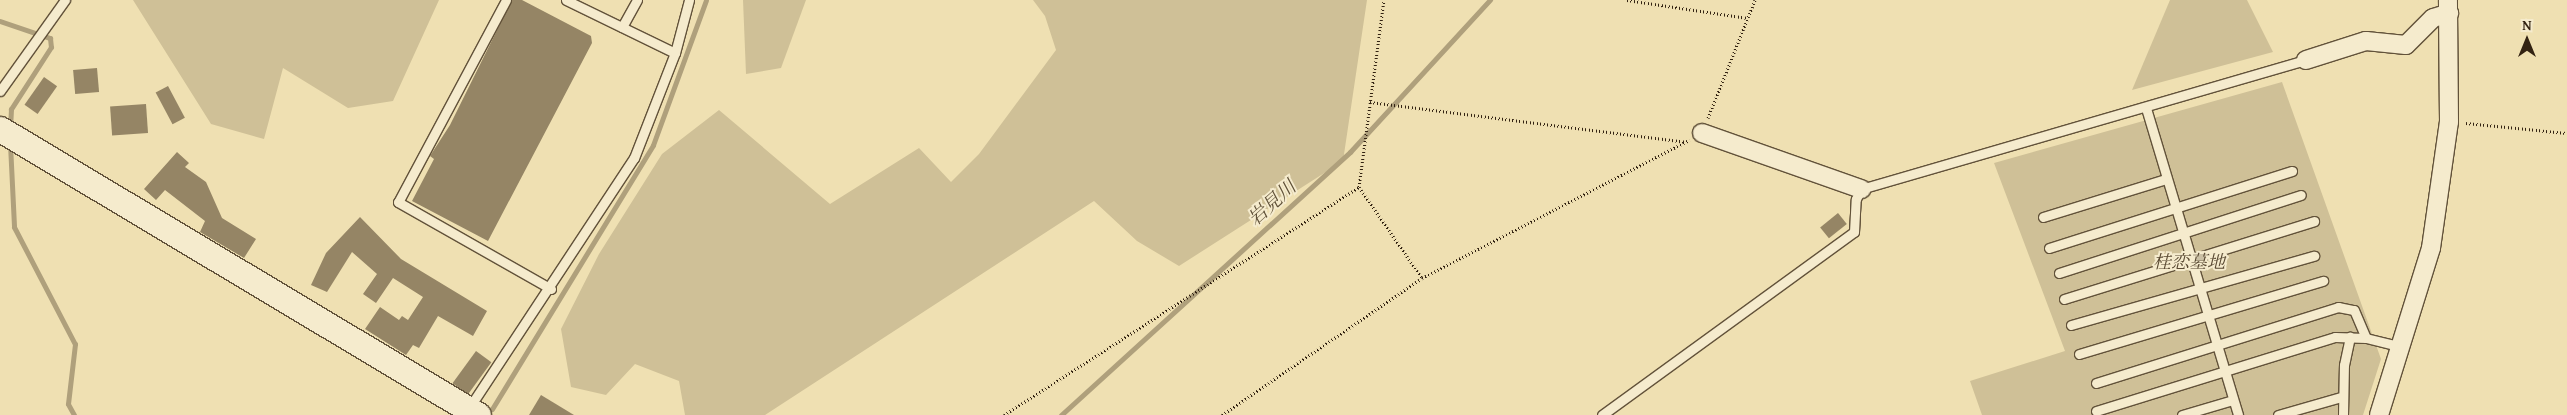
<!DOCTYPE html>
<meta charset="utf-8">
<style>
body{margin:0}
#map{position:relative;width:2567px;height:415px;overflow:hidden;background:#efe0b2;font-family:"Gentium Book Plus","Noto Serif JP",serif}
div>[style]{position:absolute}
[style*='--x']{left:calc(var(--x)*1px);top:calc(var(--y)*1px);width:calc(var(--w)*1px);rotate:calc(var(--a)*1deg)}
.green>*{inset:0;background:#cfc097}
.stream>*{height:5px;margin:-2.5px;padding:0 2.5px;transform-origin:2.5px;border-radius:2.5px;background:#afa07c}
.building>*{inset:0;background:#958565;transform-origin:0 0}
.path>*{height:3px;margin-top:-1.5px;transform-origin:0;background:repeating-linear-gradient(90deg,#332312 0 1px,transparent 0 3.5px)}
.roads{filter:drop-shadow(1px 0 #62523a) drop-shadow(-1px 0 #62523a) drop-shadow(0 1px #62523a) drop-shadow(0 -1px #62523a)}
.lane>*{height:9px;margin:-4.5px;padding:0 4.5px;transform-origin:4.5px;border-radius:4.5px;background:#f5ebcd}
.street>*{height:18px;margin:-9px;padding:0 9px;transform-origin:9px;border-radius:9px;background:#f5ebcd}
.secondary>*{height:25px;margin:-12.5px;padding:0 12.5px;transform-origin:12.5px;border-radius:12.5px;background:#f5ebcd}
span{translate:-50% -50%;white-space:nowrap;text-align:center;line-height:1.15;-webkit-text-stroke:4px #f5ebcd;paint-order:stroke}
.park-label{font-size:18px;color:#5a4a33;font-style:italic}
.water-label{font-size:19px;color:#5e4f37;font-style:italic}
.north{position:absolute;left:2502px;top:15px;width:50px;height:50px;-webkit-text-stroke:4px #f5ebcd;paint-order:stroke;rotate:0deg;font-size:14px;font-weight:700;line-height:20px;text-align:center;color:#332312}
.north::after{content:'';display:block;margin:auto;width:18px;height:22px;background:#332312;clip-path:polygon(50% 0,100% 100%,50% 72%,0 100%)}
</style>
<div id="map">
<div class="green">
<div style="clip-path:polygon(133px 0,439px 0,393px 101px,348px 108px,283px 68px,264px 139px,211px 124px)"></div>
<div style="clip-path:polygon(743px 0,806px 0,781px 68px,746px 74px)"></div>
<div style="clip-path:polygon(1033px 0,1367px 0,1343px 161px,1179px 266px,1137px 241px,1094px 201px,765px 415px,685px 415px,679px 381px,635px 364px,606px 395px,571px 387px,561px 329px,599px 254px,662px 154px,719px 110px,830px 204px,919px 148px,951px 182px,979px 154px,1056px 50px,1045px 16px)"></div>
<div style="clip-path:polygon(2170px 0,2247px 0,2273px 52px,2132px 90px)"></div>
<div style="clip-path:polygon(2282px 82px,2381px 359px,2363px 415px,1982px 415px,1970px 381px,2065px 351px,1994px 163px)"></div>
</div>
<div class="stream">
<div style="--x:0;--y:21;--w:53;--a:18.8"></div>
<div style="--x:50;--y:38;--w:9;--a:84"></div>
<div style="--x:51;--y:47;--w:74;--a:122.8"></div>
<div style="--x:11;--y:109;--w:17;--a:93"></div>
<div style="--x:10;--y:144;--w:83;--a:87.2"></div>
<div style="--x:14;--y:227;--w:132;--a:62.5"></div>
<div style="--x:75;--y:344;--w:60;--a:96.7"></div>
<div style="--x:68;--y:404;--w:13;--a:61"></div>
<div style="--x:492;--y:409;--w:309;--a:-58.6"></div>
<div style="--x:653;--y:145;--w:154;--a:-69.9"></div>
<div style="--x:1061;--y:415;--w:391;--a:-42.3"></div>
<div style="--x:1350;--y:152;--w:207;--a:-47.4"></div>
</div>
<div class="building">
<div style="clip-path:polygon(512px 0,522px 0,591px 36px,592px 43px,488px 241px,412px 201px,434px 159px,430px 156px,450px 125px)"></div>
<div style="left:97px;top:68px;width:24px;height:24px;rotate:85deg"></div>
<div style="left:44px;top:77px;width:16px;height:34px;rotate:35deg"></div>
<div style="left:168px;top:86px;width:36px;height:14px;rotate:62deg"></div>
<div style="left:146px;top:104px;width:29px;height:36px;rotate:86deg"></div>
<div style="clip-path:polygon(177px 152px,189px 163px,185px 167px,206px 182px,222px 218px,256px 239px,244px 258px,200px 232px,205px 221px,165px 190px,156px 200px,144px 189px)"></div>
<div style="left:1838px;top:213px;width:14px;height:23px;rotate:51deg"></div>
<div style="clip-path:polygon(360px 217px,401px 259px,487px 311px,473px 336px,438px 316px,419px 348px,413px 345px,406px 355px,365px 329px,380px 307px,399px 320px,402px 316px,408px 320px,423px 297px,393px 278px,376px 303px,363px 294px,377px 274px,352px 252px,327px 292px,311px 285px,326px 253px)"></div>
<div style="left:476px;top:351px;width:19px;height:40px;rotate:36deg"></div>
<div style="clip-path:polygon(541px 395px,574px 415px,529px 415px)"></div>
</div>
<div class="path">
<div style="--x:1627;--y:0;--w:122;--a:8.5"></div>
<div style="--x:1370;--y:102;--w:318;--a:7.2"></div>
<div style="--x:1708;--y:118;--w:127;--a:-68.3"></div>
<div style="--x:2466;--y:123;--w:101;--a:5.7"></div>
<div style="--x:1359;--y:187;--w:111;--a:55.3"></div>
<div style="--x:1004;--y:415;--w:422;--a:-32.7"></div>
<div style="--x:1359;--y:187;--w:189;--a:-82.4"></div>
<div style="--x:1222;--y:415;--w:242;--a:-34.4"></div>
<div style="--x:1422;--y:278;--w:301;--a:-27.3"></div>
</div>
<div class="roads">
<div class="lane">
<div style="--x:506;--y:0;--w:229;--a:118.1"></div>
<div style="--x:398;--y:202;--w:176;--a:29.6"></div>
<div style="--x:566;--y:0;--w:121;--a:25.9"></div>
<div style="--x:622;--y:27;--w:31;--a:-61"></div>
<div style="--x:0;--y:91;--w:112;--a:-54.5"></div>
<div style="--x:2146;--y:108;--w:320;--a:73.3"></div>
<div style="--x:2043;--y:217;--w:129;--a:-17.2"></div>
<div style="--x:2049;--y:248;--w:255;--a:-17.6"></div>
<div style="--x:2059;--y:273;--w:254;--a:-17.9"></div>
<div style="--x:2064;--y:299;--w:262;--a:-17.3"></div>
<div style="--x:2071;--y:325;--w:253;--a:-15.9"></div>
<div style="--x:2079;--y:354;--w:255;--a:-16.7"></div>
<div style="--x:2096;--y:383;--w:254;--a:-17.4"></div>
<div style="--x:2338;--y:307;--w:16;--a:11"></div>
<div style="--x:2354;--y:310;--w:30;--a:67"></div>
<div style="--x:469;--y:408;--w:300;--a:-56.6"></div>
<div style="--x:634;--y:158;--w:113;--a:-68.7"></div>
<div style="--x:675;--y:53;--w:55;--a:-75.2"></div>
<div style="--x:2096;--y:411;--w:250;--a:-17.2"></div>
<div style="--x:2335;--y:337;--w:31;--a:2"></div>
<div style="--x:2366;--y:338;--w:36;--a:14"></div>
<div style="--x:1602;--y:415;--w:311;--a:-36"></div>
<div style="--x:1854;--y:232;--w:33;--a:-87"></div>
<div style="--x:1856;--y:199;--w:11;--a:-63"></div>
<div style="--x:1861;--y:189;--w:463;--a:-16.2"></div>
<div style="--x:2182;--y:415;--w:53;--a:-16.4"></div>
<div style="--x:2278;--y:415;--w:66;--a:-15.9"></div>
<div style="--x:2343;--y:415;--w:50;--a:-88.9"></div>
<div style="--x:2344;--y:365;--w:29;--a:-78"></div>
</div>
<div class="street">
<div style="--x:2306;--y:60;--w:63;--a:-17.6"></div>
<div style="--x:2366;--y:41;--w:40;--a:5.7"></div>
<div style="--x:2406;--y:45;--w:38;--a:-45"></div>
<div style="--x:2433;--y:18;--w:17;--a:-17"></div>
<div style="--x:1702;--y:133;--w:169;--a:19.4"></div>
<div style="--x:2379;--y:415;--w:175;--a:-72.7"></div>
<div style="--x:2431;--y:248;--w:127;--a:-81.9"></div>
<div style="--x:2449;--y:122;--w:122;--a:-90.5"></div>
</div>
<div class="secondary">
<div style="--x:0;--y:129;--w:557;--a:30.89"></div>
</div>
</div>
<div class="park-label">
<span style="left:2189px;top:262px">桂恋墓地</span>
</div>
<div class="water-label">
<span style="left:1272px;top:203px;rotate:-42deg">岩見川</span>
</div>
<div class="north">N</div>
</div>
